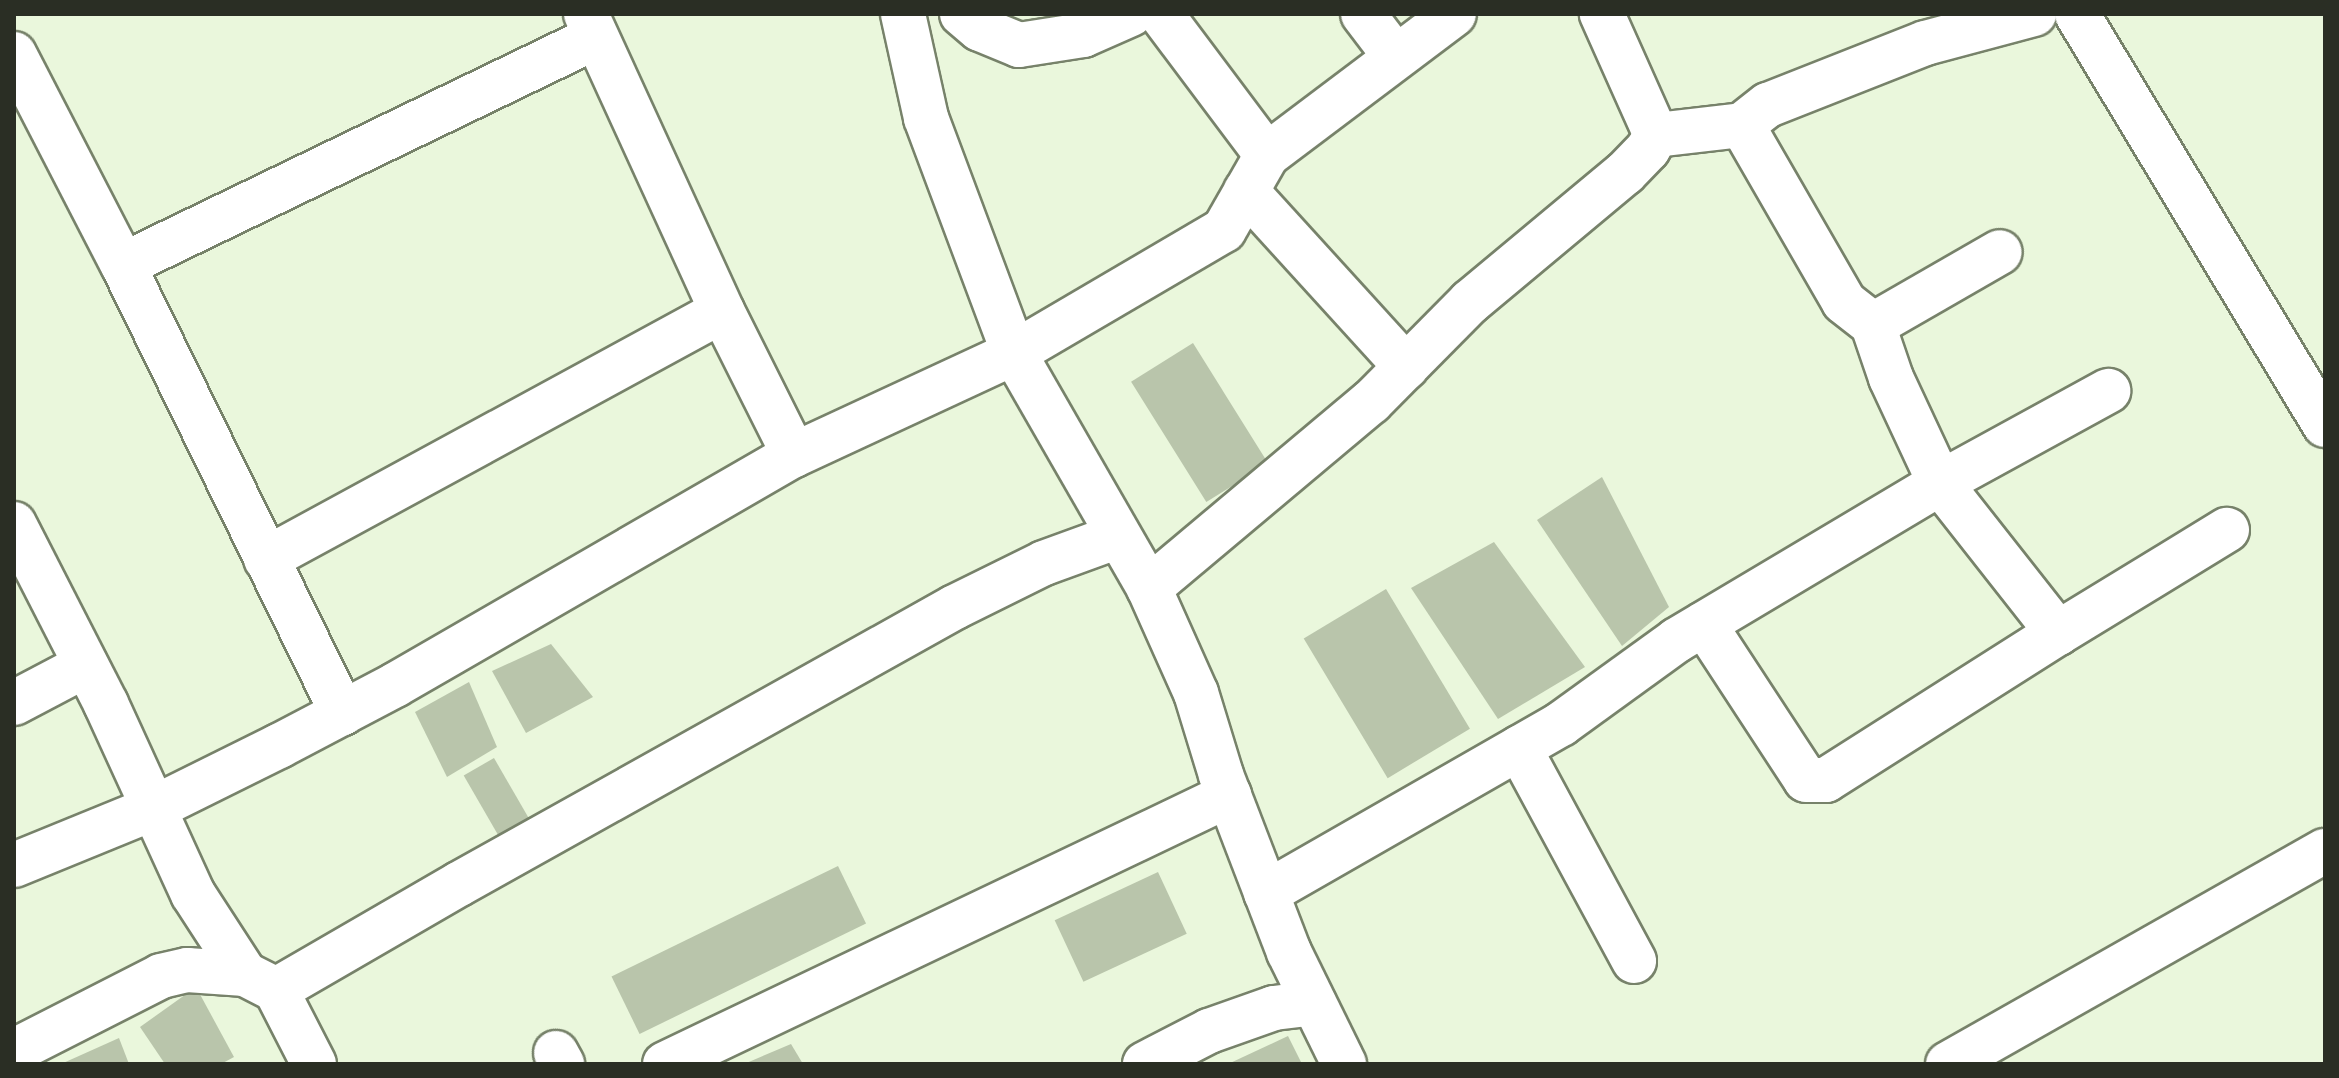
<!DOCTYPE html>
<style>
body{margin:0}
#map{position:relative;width:2339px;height:1078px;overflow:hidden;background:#eaf7dc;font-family:"Source Sans 3",sans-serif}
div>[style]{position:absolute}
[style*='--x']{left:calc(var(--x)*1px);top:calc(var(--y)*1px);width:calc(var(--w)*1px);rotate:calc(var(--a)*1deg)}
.building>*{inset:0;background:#b9c5ab;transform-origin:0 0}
.roads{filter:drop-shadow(2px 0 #77826a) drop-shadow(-2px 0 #77826a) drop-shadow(0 2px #77826a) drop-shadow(0 -2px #77826a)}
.minor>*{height:44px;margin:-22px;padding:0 22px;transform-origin:22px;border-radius:22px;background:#fff}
span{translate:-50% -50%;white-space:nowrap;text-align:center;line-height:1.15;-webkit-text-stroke:7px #fff;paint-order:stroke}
.frame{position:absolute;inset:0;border:16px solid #2a2e24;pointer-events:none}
</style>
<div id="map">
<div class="building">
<div style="left:1193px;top:343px;width:142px;height:73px;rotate:58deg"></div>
<div style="clip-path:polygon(1602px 477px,1669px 607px,1622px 646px,1537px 520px)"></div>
<div style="clip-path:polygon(1494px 542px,1585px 667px,1498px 719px,1411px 588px)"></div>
<div style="left:1386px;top:589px;width:163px;height:96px;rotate:59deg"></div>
<div style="clip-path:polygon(551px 644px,593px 697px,526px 733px,492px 671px)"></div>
<div style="clip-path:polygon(469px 682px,497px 747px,447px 777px,415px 712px)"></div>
<div style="left:494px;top:758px;width:74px;height:35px;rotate:60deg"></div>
<div style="left:838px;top:866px;width:64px;height:252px;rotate:64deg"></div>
<div style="left:1158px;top:872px;width:68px;height:114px;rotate:65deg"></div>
<div style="clip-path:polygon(196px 987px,234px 1057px,221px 1064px,165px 1064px,140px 1027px)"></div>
<div style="clip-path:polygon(1288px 1036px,1302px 1064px,1228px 1064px)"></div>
<div style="clip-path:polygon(119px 1038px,129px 1064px,61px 1064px)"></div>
<div style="clip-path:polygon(791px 1044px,803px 1064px,744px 1064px)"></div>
</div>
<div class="roads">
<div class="minor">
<div style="--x:903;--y:14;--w:107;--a:77.5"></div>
<div style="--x:926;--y:118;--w:251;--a:69.5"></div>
<div style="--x:1014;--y:353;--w:271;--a:60.1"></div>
<div style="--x:1149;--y:588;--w:115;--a:65.9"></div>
<div style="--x:1196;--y:693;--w:86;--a:73"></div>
<div style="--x:1221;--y:775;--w:190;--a:69"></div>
<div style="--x:1289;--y:952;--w:125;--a:63.8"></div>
<div style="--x:962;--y:14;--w:23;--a:40"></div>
<div style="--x:980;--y:29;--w:42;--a:22.3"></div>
<div style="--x:1019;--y:45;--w:65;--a:-8.9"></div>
<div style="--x:1083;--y:35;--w:52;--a:-23.6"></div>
<div style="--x:1161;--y:14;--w:176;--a:53.1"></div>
<div style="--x:1363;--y:14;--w:53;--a:52.7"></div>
<div style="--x:2077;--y:14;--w:480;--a:58.9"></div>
<div style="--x:14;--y:54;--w:237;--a:62.7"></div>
<div style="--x:123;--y:265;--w:499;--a:63.9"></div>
<div style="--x:1742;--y:125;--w:204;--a:60"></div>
<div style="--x:1844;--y:302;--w:37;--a:38"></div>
<div style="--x:1873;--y:325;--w:56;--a:71.2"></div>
<div style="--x:1891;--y:378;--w:116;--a:65"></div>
<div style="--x:1940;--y:483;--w:192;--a:-28.7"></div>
<div style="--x:1656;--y:135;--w:87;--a:-6.6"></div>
<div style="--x:1742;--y:125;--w:33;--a:-38"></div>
<div style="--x:1768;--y:105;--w:169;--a:-21.5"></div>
<div style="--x:1925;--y:43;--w:113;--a:-14.9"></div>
<div style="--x:1246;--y:191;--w:238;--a:47.7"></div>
<div style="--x:123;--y:265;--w:525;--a:-25.74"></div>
<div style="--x:722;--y:311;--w:161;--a:63.4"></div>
<div style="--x:1873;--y:325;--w:146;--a:-29.9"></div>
<div style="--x:14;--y:524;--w:202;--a:62.9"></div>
<div style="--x:106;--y:704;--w:209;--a:65.4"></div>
<div style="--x:193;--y:894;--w:95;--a:57"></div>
<div style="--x:245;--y:974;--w:35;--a:27"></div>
<div style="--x:276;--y:990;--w:83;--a:62.8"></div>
<div style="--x:266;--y:559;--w:519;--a:-28.54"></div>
<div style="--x:722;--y:311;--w:327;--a:-114.6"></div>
<div style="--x:1149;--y:588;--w:290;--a:-40"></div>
<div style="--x:1371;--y:402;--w:141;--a:-45.3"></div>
<div style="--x:1470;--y:302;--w:202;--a:-39.8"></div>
<div style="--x:1625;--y:173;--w:33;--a:-46"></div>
<div style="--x:1648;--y:149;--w:16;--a:-60"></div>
<div style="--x:1656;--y:135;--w:133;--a:-114.1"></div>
<div style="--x:1704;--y:624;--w:186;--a:56.8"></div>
<div style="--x:1806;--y:780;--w:20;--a:0"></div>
<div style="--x:1826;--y:780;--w:275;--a:-32.4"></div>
<div style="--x:14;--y:703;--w:81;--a:-27.8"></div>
<div style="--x:1519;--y:748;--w:242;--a:61.6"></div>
<div style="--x:14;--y:865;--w:151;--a:-22.2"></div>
<div style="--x:154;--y:808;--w:140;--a:-26.4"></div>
<div style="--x:279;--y:746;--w:131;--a:-27.7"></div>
<div style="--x:395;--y:685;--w:461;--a:-30"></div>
<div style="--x:794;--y:455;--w:242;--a:-24.9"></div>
<div style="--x:1014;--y:353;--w:243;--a:-30.4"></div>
<div style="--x:1224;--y:230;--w:86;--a:-60.2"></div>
<div style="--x:1267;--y:155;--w:234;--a:-37"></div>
<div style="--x:1266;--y:893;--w:340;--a:-29.8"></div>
<div style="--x:1561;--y:724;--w:143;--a:-35.9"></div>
<div style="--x:1677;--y:640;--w:306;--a:-30.8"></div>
<div style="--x:1940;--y:483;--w:191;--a:51.8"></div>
<div style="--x:2058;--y:633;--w:198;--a:-31.4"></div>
<div style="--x:276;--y:990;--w:211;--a:-30.1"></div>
<div style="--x:459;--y:884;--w:568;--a:-29.18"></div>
<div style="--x:955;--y:607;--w:99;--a:-26.3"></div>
<div style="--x:1044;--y:563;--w:79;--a:-20"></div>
<div style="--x:14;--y:1051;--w:165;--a:-27"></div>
<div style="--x:161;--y:976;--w:27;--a:-13"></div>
<div style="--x:187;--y:970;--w:58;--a:3.9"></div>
<div style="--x:556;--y:1053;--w:13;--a:61"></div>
<div style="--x:665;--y:1064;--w:625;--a:-25.5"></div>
<div style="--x:1145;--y:1064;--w:72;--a:-27.3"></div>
<div style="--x:1209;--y:1031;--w:69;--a:-19.5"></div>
<div style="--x:1274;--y:1008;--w:40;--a:-7.1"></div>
<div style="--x:1948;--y:1064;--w:433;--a:-29.5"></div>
</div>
</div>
<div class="frame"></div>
</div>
